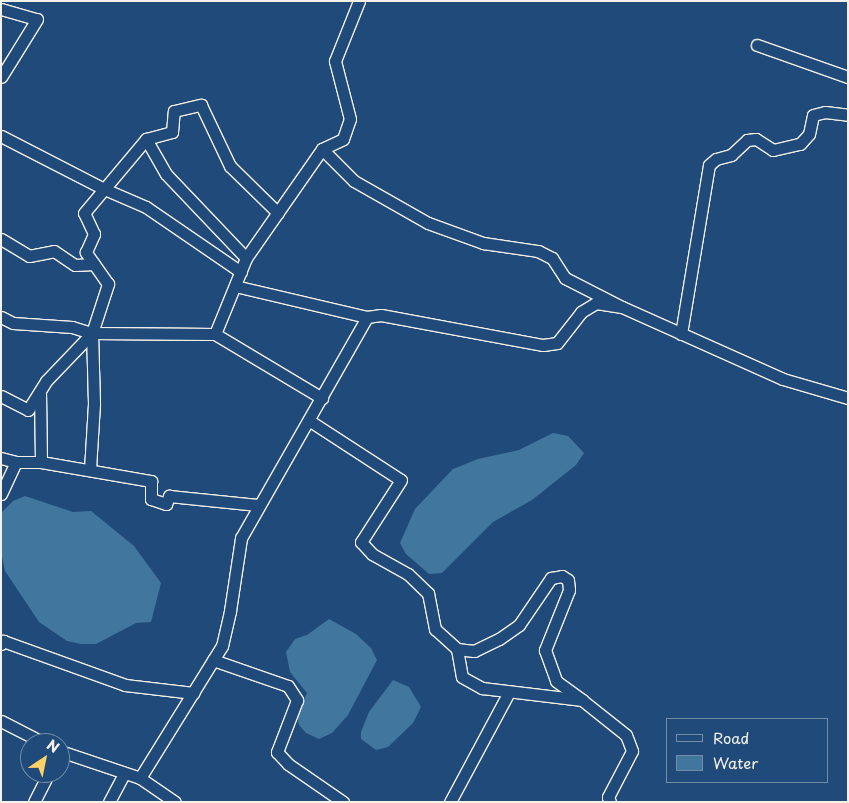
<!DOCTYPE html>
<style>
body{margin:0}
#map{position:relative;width:849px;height:803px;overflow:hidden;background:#1f4a7a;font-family:"Playpen Sans",sans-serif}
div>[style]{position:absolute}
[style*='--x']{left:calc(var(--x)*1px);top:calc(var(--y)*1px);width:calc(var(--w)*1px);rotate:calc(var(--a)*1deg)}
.water>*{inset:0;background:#41779e}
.roads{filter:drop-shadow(1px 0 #f4f1e8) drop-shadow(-1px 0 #f4f1e8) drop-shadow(0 1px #f4f1e8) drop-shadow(0 -1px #f4f1e8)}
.minor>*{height:11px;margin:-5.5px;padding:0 5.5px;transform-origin:5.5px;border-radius:5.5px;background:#1f4a7a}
span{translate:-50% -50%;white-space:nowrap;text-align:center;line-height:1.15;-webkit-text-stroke:5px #1f4a7a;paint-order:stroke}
.frame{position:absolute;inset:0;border:2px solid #f4f1e8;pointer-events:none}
.legend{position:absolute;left:666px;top:718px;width:162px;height:65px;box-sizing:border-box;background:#1f4a7a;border:1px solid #748da6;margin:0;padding:6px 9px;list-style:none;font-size:15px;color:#f4f1e8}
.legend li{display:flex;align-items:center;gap:10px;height:25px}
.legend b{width:25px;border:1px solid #748da6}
.north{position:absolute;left:20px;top:733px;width:50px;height:50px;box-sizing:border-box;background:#1f4a7a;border:1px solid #748da6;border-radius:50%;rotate:34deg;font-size:14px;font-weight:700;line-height:20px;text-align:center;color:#f4f1e8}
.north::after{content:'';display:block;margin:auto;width:18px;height:22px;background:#ffd166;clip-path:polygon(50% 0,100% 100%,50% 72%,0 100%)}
</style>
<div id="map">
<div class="water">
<div style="clip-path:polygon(553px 433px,568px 436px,584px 453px,576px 465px,532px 500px,493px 522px,442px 573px,429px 574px,406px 554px,400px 543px,415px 509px,453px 469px,478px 459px,519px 450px)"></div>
<div style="clip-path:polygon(25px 496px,73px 512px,91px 511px,134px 546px,161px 583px,151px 622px,136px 623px,96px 644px,81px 644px,67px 641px,39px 622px,5px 571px,1px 552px,1px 513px,13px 501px)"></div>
<div style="clip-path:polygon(329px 619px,356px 634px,371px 648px,377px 660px,348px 715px,332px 733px,319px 739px,306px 733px,299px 725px,297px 716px,307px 693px,290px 672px,286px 652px,295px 639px,307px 635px)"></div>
<div style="clip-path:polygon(393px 680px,409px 687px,421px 707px,413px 723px,388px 747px,376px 750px,361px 739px,361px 732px,369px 712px)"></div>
</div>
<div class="roads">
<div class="minor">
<div style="--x:1;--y:9;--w:37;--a:16"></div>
<div style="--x:37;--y:19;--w:68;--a:121.8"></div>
<div style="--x:757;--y:45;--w:96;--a:19.4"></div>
<div style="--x:1;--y:136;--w:114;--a:27.2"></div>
<div style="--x:102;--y:188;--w:48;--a:23.4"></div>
<div style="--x:146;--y:207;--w:115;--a:34.4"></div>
<div style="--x:146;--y:139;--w:40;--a:60.3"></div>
<div style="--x:166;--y:174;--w:116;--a:46.4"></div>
<div style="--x:322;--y:149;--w:45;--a:45"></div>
<div style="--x:354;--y:181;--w:85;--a:29.6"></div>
<div style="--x:428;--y:223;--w:59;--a:20"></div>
<div style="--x:483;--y:243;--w:56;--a:8.3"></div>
<div style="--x:538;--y:251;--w:16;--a:27"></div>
<div style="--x:552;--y:258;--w:24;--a:57"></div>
<div style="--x:565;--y:278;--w:64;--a:27"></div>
<div style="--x:622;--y:307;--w:176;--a:24.1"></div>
<div style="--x:783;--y:379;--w:68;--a:16.3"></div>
<div style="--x:1;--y:239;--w:33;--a:31"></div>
<div style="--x:29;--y:256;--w:25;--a:-11"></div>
<div style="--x:54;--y:251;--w:25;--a:34"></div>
<div style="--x:75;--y:265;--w:19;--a:-3"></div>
<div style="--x:235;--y:286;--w:136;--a:13.2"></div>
<div style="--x:1;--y:317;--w:13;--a:27"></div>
<div style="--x:13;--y:323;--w:59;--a:3.9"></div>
<div style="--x:72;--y:327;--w:21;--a:17"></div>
<div style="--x:92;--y:333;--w:52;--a:-71.9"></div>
<div style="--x:108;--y:284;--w:39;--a:-125"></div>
<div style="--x:86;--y:252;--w:20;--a:-66"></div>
<div style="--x:94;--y:234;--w:23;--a:-115"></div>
<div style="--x:84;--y:213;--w:97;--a:-50"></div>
<div style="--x:146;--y:139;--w:27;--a:-15"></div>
<div style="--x:172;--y:132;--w:21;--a:-85"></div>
<div style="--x:174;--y:111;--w:28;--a:-13"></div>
<div style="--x:201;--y:105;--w:68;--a:64.6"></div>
<div style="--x:230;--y:166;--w:67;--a:44.4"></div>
<div style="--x:215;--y:334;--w:125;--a:30.9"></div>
<div style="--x:681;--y:334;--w:171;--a:-80.6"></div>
<div style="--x:709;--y:165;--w:9;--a:-41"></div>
<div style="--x:716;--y:159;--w:16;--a:-15"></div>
<div style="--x:731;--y:155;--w:22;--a:-43"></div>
<div style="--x:747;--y:140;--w:9;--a:-6"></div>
<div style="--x:756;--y:139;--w:20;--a:33"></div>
<div style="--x:773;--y:150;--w:28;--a:-13"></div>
<div style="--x:800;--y:144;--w:13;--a:-48"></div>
<div style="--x:809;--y:134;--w:19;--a:-78"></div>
<div style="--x:813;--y:115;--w:12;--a:-14"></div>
<div style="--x:825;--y:112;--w:23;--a:7"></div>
<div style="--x:1;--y:396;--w:30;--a:27"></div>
<div style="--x:28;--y:410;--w:34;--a:-58"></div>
<div style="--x:46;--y:381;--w:66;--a:-46.2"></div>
<div style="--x:92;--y:333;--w:123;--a:0.5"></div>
<div style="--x:215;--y:334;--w:82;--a:-67.8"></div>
<div style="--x:246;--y:258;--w:133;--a:-55.1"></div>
<div style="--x:322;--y:149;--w:23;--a:-25"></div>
<div style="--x:343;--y:139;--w:21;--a:-71"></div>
<div style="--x:350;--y:119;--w:60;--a:-104.5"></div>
<div style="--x:335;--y:61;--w:65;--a:-68.2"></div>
<div style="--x:310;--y:421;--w:108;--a:33"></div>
<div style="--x:401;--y:480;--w:74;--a:122.8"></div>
<div style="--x:361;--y:542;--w:16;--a:47"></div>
<div style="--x:372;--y:554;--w:41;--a:29.1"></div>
<div style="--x:408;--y:574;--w:28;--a:44"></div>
<div style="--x:428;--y:593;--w:37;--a:79"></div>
<div style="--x:435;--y:629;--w:30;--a:42"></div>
<div style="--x:457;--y:649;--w:28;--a:80"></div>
<div style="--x:462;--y:677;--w:23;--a:29"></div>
<div style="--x:482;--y:688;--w:101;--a:6.8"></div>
<div style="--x:582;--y:700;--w:56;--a:38.5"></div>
<div style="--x:626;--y:735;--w:17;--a:69"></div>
<div style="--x:632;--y:751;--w:52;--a:117.6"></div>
<div style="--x:608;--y:797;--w:5;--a:68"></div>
<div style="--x:1;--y:458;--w:16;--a:15"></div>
<div style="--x:16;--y:462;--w:25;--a:0"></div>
<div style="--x:41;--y:462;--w:69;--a:-90.8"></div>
<div style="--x:41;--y:462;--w:112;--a:9.8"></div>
<div style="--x:151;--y:481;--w:18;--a:90"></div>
<div style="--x:151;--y:499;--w:16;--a:18"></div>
<div style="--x:166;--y:504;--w:9;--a:-69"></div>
<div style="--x:169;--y:496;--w:89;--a:5.8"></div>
<div style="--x:90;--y:469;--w:66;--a:-86.5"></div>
<div style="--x:94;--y:403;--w:70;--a:-91.6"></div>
<div style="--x:1;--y:494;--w:35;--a:-65"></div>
<div style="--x:1;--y:644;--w:4;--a:-56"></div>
<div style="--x:3;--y:641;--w:130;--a:19.8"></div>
<div style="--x:125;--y:685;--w:69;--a:6.6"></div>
<div style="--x:457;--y:649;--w:17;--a:7"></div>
<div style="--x:474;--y:651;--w:28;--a:-26"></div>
<div style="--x:499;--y:639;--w:24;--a:-35"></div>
<div style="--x:519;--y:625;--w:57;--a:-55.8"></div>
<div style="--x:551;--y:578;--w:11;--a:-10"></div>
<div style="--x:562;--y:576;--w:7;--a:34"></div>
<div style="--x:568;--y:580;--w:10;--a:84"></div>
<div style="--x:569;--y:590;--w:65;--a:111.8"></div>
<div style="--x:545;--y:650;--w:33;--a:70"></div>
<div style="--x:556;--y:681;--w:32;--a:36"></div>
<div style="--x:213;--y:660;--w:79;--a:19.1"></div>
<div style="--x:288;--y:686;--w:17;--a:57"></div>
<div style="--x:297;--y:700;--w:56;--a:111"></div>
<div style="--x:277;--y:752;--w:16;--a:47"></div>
<div style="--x:288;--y:764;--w:67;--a:34.6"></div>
<div style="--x:1;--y:721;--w:48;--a:27.1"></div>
<div style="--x:60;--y:751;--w:84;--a:18.6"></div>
<div style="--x:140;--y:778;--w:42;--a:34.4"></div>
<div style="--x:140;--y:778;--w:155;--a:-58.2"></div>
<div style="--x:222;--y:646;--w:36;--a:-77"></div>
<div style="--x:230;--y:611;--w:74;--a:-81.4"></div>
<div style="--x:241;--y:538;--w:254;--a:-60.3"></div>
<div style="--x:367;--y:317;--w:14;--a:-8"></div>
<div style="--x:381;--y:315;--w:165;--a:10.5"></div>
<div style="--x:543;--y:345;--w:14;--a:-8"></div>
<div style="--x:557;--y:343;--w:39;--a:-52"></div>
<div style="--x:581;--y:312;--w:17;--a:-31"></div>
<div style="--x:596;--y:303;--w:26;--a:9"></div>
<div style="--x:34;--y:802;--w:33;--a:-63"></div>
<div style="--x:109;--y:802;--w:32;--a:-62"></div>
<div style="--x:450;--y:802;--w:125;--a:-61.8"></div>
</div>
</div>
<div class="frame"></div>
<ul class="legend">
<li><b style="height:6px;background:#1f4a7a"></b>Road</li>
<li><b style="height:14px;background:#41779e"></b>Water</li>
</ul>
<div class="north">N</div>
</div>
